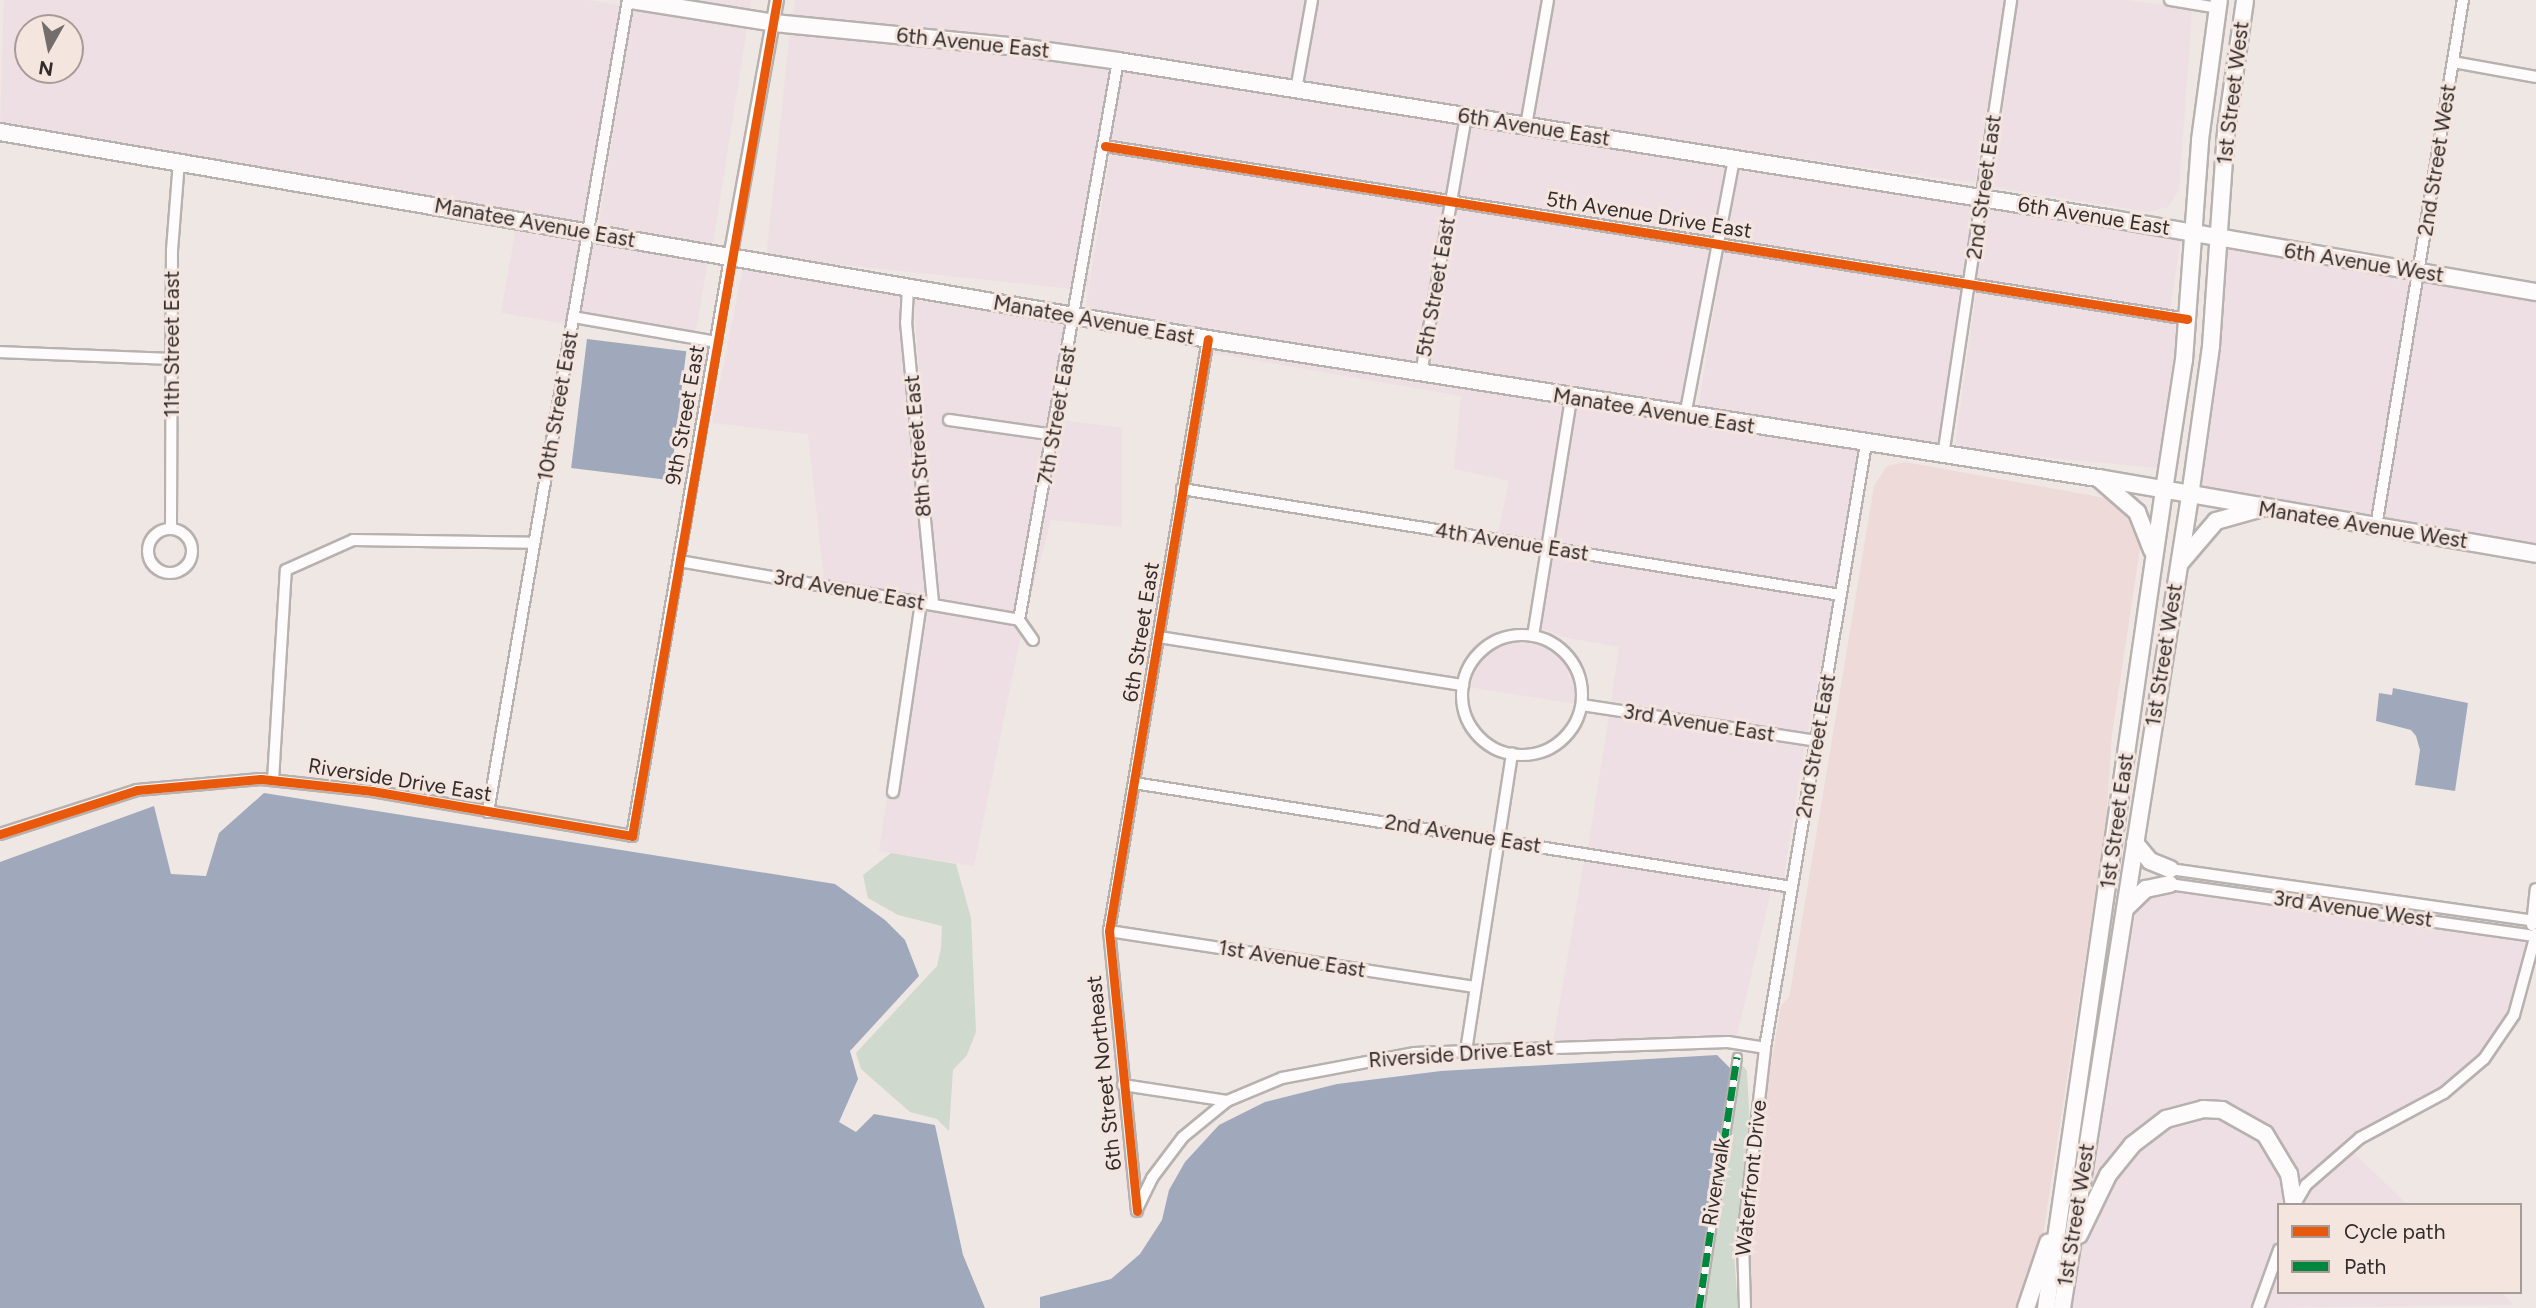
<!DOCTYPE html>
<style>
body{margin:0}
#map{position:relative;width:2536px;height:1308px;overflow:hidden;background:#efe7e4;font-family:Figtree,sans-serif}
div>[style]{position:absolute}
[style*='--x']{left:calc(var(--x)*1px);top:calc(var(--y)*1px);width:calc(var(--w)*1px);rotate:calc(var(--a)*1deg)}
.commercial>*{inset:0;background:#eedfe5;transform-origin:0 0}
.medical>*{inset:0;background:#eddad9}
.green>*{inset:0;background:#d0d9cd}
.water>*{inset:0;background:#a0a8bb;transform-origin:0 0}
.roads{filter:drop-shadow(2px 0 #b7b1af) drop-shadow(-2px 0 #b7b1af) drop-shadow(0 2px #b7b1af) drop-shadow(0 -2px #b7b1af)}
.pedestrian>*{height:7px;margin:-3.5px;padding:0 3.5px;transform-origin:3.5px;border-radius:3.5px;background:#fdfbfb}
.minor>*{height:10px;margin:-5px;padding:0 5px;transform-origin:5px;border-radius:5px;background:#fdfbfb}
.minor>.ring{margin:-5px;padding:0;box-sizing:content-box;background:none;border:10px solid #fdfbfb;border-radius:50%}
.tertiary>*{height:12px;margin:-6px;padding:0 6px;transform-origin:6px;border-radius:6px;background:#fdfbfb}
.primary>*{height:16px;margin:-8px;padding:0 8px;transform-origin:8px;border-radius:8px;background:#fdfbfb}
.trunk>*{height:16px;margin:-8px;padding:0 8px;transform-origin:8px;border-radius:8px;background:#fdfbfb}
.quiet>*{height:7px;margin-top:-3.5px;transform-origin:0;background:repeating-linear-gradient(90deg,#00873e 0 14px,transparent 0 21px)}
.cycleway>*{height:9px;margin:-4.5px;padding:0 4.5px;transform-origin:4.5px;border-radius:4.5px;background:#e8590c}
span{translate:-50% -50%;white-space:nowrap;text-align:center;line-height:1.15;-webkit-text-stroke:6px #f4e5df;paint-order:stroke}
.street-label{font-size:21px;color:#322c2a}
.legend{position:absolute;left:2277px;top:1203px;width:245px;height:91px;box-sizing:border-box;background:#f4e5df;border:2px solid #a69b97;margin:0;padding:9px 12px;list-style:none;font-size:21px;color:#322c2a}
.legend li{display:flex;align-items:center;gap:14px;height:35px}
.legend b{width:35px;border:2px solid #a69b97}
.north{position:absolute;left:14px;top:14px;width:70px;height:70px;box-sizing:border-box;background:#f4e5df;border:2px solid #a69b97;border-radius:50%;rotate:189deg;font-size:19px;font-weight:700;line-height:28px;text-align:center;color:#322c2a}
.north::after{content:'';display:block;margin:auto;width:24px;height:32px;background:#746d6b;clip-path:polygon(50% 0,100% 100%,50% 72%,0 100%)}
</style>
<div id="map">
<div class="commercial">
<div style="clip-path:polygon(evenodd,4px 0,588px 0,621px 5px,583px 224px,0 125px,4px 0,28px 28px,70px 28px,70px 70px,28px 70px,28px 28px)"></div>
<div style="clip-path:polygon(677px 0,751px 0,750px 12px)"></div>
<div style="clip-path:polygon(795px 0,1305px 0,1291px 82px,1020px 40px,793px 17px)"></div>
<div style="clip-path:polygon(1318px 0,1542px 0,1521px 118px,1303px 84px)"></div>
<div style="clip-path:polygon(1554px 0,2004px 0,1975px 183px,1533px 120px)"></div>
<div style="clip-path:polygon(2017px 0,2129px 0,2192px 10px,2179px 190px,2168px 207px,2148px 212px,1993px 187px)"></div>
<div style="left:633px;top:7px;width:116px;height:222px;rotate:9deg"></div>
<div style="left:790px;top:31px;width:323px;height:227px;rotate:6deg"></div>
<div style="left:1123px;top:69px;width:340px;height:73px;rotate:9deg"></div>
<div style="left:1471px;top:125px;width:259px;height:71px;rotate:9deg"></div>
<div style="left:1110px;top:154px;width:338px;height:159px;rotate:9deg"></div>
<div style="left:1739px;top:166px;width:239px;height:73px;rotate:9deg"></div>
<div style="left:1987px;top:205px;width:197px;height:75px;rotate:9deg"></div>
<div style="left:1456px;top:209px;width:258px;height:161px;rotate:9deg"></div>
<div style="left:516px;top:227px;width:65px;height:87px;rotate:10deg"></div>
<div style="left:593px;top:240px;width:117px;height:73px;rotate:10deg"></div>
<div style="left:2227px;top:246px;width:188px;height:246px;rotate:10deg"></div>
<div style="left:1723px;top:252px;width:243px;height:161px;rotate:9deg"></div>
<div style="clip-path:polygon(743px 267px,901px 294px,899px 323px,926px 596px,824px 579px,808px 434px,712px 423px)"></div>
<div style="clip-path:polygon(2424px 279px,2536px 299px,2536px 547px,2383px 521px)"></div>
<div style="clip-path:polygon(1976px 292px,2178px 325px,2157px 468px,1978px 451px,1955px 444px)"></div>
<div style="clip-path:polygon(913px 296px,1067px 323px,1049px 427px,944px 413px,942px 426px,1046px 441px,1014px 612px,939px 598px)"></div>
<div style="clip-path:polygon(1213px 347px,1564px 403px,1542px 540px,1498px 532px,1509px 481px,1454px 469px,1461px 396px,1212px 353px)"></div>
<div style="left:1576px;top:405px;width:287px;height:139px;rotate:9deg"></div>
<div style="clip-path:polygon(1063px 420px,1122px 428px,1122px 527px,1051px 520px,1025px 618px)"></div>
<div style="clip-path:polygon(1552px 555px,1834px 601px,1808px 733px,1611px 701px,1619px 647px,1562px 637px,1541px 628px)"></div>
<div style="clip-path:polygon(926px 610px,1015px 627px,1021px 635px,974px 866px,879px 851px,887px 798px,899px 799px)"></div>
<div style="clip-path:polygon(1510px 642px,1540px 644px,1562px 657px,1574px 679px,1576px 704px,1468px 687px,1484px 656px)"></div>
<div style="left:1609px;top:715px;width:198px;height:134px;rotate:9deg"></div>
<div style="clip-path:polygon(1584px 861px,1771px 891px,1737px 1036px,1553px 1041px)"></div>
<div style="clip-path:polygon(2168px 891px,2528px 941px,2522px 974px,2508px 1013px,2480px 1054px,2441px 1087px,2357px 1132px,2297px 1186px,2284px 1149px,2268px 1128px,2225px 1103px,2203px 1102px,2164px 1112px,2139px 1129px,2127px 1140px,2084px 1210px,2110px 1038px,2138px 903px)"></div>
<div style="clip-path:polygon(2203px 1116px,2221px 1116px,2261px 1139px,2283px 1177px,2288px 1205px,2279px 1205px,2279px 1231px,2252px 1308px,2071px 1308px,2077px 1253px,2114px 1179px,2136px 1150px,2168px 1125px)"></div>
<div style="clip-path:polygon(2353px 1152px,2408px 1205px,2302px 1205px,2310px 1189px)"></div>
<div style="clip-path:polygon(2279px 1268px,2279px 1292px,2501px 1292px,2514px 1305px,2265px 1308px)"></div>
</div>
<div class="medical">
<div style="clip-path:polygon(1905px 462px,2105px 498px,2131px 517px,2138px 532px,2140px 549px,2112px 734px,2106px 825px,2043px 1235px,2021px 1308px,1752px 1308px,1749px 1249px,1766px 1094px,1781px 1006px,1789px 997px,1793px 975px,1874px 486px,1887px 466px)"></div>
</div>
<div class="green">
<div style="clip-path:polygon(891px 853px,956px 864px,971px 918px,976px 1032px,967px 1055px,953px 1070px,949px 1131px,937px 1119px,910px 1112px,861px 1069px,856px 1053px,937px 966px,941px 948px,942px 926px,898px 915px,868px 898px,863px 875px)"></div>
<div style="clip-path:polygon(1734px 1054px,1747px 1071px,1750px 1129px,1734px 1253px,1738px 1308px,1695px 1308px)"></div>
</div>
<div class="water">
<div style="left:587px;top:339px;width:100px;height:130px;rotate:7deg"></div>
<div style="clip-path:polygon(2393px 688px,2468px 703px,2455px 791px,2415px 785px,2420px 750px,2416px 736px,2411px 730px,2376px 721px,2379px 693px,2392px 695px)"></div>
<div style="clip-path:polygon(264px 793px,835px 884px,885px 920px,905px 940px,919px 976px,850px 1051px,858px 1079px,839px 1122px,856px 1132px,874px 1114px,935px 1125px,963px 1255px,985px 1308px,0 1308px,0 862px,154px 806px,171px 874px,206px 876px,219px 833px)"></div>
<div style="clip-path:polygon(1717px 1055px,1731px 1069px,1695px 1308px,1040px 1308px,1040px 1297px,1111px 1279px,1140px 1254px,1162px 1220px,1169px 1190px,1185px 1162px,1219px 1125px,1265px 1102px,1337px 1084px,1441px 1071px)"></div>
</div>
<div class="roads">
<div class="pedestrian">
<div style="--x:1699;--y:1308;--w:254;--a:-81.4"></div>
</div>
<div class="minor">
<div style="--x:2170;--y:0;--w:49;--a:9.5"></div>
<div style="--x:2453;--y:62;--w:84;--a:10.2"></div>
<div style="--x:1296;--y:90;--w:91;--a:-79.9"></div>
<div style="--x:1526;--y:126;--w:128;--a:-80.1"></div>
<div style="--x:1105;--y:146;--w:1096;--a:9.08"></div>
<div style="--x:908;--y:288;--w:34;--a:93"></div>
<div style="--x:906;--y:322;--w:283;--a:84.5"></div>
<div style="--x:573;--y:317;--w:145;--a:9.9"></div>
<div style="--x:0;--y:352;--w:173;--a:2.3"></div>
<div style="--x:1421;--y:374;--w:261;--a:-80.1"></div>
<div style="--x:1685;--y:416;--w:262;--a:-79.2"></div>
<div style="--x:949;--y:420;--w:106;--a:8.1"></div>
<div style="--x:1943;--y:456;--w:461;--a:-81.5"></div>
<div style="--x:1182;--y:489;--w:667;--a:9.14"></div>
<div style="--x:2376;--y:527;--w:534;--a:-80.63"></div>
<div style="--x:171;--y:528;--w:278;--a:-89.8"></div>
<div style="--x:172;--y:250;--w:89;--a:-85.5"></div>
<div class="ring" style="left:148px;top:529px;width:34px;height:34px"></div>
<div style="--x:679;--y:561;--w:345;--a:9.8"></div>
<div class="ring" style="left:1462px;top:635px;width:110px;height:110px"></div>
<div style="--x:1533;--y:636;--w:241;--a:-80.9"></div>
<div style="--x:1159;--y:637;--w:308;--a:9"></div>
<div style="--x:1033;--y:640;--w:24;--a:-125"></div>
<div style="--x:1019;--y:620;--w:568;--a:-79.96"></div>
<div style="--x:1582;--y:705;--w:237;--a:8.7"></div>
<div style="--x:273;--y:780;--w:210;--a:-86.5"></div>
<div style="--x:286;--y:570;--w:73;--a:-24.1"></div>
<div style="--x:353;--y:540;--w:181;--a:0.9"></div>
<div style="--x:1134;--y:783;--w:666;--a:8.98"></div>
<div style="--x:893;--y:792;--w:192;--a:-81.6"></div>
<div style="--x:488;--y:812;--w:824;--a:-80.22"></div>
<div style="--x:0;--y:834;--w:144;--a:-17.8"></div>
<div style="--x:137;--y:790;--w:124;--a:-5.1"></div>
<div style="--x:261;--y:779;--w:112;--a:6.2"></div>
<div style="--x:372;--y:791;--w:264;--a:9.8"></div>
<div style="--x:632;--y:836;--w:586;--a:-80.38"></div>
<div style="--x:2170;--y:869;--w:370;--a:8.1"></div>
<div style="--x:2169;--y:884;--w:371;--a:8.1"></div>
<div style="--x:2532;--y:925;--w:36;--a:-84"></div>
<div style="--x:1109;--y:931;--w:370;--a:8.7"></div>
<div style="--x:1466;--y:1051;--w:301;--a:-81.2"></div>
<div style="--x:1123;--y:1085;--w:105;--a:8.7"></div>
<div style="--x:2295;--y:1204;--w:22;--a:-60"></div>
<div style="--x:2306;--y:1185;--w:72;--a:-41"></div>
<div style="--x:2360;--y:1138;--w:95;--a:-28.2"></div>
<div style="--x:2444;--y:1093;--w:52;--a:-40.4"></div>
<div style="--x:2484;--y:1059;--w:53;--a:-55.7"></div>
<div style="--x:2514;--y:1015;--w:84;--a:-74.8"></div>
<div style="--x:1137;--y:1209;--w:34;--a:-64"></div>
<div style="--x:1152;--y:1178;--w:51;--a:-52.9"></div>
<div style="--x:1183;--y:1137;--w:57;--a:-39.3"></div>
<div style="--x:1227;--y:1101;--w:60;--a:-22.7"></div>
<div style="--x:1282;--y:1078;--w:134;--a:-10.7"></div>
<div style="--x:1414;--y:1053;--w:314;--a:-2"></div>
<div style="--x:1728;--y:1042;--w:37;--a:9"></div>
<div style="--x:1137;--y:1211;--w:281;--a:-95.7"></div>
<div style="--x:1109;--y:931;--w:600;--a:-80.51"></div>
<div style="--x:1745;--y:1308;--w:69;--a:-91.7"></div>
<div style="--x:1743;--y:1239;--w:192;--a:-83.4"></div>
<div style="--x:1765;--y:1048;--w:612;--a:-80.51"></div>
<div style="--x:2258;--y:1308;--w:62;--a:-70.1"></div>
</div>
<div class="tertiary">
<div style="--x:730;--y:258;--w:262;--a:-79.7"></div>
</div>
<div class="primary">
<div style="--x:631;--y:0;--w:145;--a:9.1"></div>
<div style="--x:774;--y:23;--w:246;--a:5.6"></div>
<div style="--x:1019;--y:47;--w:100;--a:8"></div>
<div style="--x:1118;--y:61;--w:1007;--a:9.02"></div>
<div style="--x:2113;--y:219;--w:429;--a:9.8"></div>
<div style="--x:0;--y:132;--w:1226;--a:9.72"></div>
<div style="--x:1208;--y:339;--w:901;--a:8.88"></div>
<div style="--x:2098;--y:478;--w:445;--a:9.8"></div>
<div style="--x:2164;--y:490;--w:132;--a:-81.3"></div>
<div style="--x:2184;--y:360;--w:221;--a:-85.8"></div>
<div style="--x:2200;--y:140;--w:141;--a:-82.3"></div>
<div style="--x:2190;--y:496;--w:151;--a:-82"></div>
<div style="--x:2211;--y:346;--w:216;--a:-86"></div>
<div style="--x:2226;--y:131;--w:132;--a:-81.7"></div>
</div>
<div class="trunk">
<div style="--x:2098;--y:478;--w:52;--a:41.1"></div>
<div style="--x:2137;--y:512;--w:41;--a:68.5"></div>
<div style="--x:2181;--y:562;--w:54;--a:-49.5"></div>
<div style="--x:2216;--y:521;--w:49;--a:-15.5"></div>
<div style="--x:2135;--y:843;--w:23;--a:50"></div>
<div style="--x:2150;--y:861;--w:22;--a:22"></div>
<div style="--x:2125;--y:909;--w:29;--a:-44"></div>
<div style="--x:2146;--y:889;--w:24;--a:-12"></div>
<div style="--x:2079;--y:1235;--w:67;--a:-64.2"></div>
<div style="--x:2108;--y:1175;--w:38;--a:-51"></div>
<div style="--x:2132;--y:1145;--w:43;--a:-37.4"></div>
<div style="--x:2166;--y:1119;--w:38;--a:-15"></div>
<div style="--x:2203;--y:1109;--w:19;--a:3"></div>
<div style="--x:2222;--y:1110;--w:49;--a:29.2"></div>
<div style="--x:2265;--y:1134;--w:47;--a:59"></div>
<div style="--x:2289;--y:1174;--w:31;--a:81"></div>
<div style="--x:2026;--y:1308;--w:69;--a:-71.3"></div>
<div style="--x:2046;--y:1308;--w:826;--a:-81.79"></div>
<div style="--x:2062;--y:1308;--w:822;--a:-81.04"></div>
</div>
</div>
<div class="quiet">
<div style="--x:1699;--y:1308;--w:254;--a:-81.4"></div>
</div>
<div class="cycleway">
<div style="--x:1105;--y:146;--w:1096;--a:9.08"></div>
<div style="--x:0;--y:834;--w:144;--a:-17.8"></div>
<div style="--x:137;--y:790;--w:124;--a:-5.1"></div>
<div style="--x:261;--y:779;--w:112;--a:6.2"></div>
<div style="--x:372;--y:791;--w:264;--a:9.8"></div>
<div style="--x:632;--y:836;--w:848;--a:-80.16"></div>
<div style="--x:1137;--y:1211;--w:281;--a:-95.7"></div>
<div style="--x:1109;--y:931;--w:600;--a:-80.51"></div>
</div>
<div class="street-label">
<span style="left:973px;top:43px;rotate:6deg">6th Avenue East</span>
<span style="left:2233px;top:93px;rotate:-83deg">1st Street West</span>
<span style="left:1534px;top:127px;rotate:9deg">6th Avenue East</span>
<span style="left:2437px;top:160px;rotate:-81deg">2nd Street West</span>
<span style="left:1984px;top:187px;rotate:-82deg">2nd Street East</span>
<span style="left:1649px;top:215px;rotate:9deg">5th Avenue Drive East</span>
<span style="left:2094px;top:216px;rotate:9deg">6th Avenue East</span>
<span style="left:535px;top:223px;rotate:10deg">Manatee Avenue East</span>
<span style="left:2364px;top:263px;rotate:9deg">6th Avenue West</span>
<span style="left:1436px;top:287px;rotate:-80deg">5th Street East</span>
<span style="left:1094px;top:320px;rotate:10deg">Manatee Avenue East</span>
<span style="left:172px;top:344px;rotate:-90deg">11th Street East</span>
<span style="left:558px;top:406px;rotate:-80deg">10th Street East</span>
<span style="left:1654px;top:411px;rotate:9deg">Manatee Avenue East</span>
<span style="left:685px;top:415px;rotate:-80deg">9th Street East</span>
<span style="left:1057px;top:415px;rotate:-80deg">7th Street East</span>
<span style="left:918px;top:446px;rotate:-95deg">8th Street East</span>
<span style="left:2363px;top:525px;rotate:9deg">Manatee Avenue West</span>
<span style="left:1512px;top:542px;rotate:9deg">4th Avenue East</span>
<span style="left:849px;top:590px;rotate:10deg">3rd Avenue East</span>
<span style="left:1141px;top:632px;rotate:-81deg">6th Street East</span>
<span style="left:2164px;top:655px;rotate:-81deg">1st Street West</span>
<span style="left:1699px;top:723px;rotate:9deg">3rd Avenue East</span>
<span style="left:1816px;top:746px;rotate:-80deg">2nd Street East</span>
<span style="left:400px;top:780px;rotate:9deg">Riverside Drive East</span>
<span style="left:2117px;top:821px;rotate:-82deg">1st Street East</span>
<span style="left:1463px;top:834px;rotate:9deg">2nd Avenue East</span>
<span style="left:2353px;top:909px;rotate:8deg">3rd Avenue West</span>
<span style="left:1292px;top:959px;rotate:9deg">1st Avenue East</span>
<span style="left:1461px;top:1054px;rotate:-4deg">Riverside Drive East</span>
<span style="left:1104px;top:1073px;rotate:-96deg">6th Street Northeast</span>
<span style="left:1751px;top:1178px;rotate:-84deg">Waterfront Drive</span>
<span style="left:1716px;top:1182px;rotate:-81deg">Riverwalk</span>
<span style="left:2076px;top:1215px;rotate:-81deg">1st Street West</span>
</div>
<ul class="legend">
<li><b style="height:9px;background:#e8590c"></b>Cycle path</li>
<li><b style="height:9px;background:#00873e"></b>Path</li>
</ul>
<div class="north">N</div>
</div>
